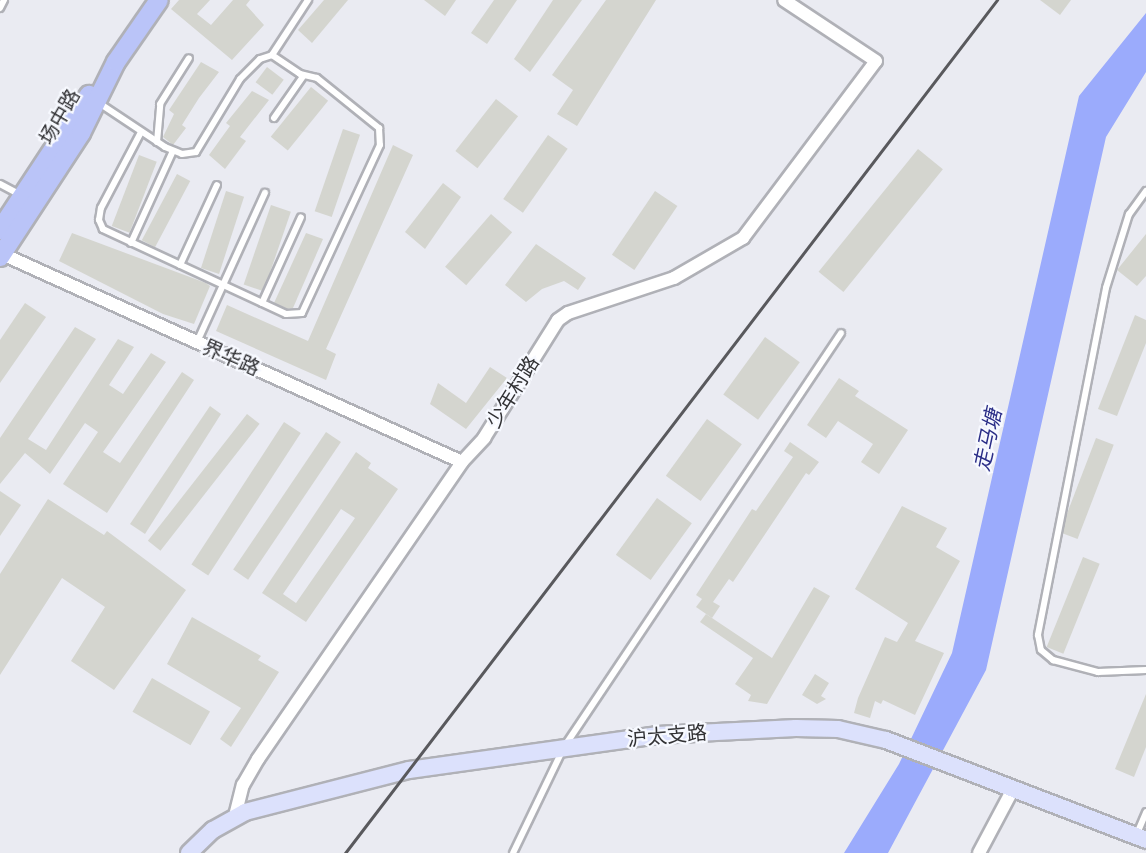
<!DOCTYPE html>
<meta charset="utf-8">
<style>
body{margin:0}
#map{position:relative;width:1146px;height:853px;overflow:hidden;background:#eaebf2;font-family:"Space Grotesk","Noto Sans SC",sans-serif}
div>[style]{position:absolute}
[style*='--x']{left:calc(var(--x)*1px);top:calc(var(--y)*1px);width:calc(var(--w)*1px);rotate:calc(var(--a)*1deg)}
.water>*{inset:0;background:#9babfc}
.building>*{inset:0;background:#d4d5cf;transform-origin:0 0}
.roads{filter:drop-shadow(2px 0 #b0b1b7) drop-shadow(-2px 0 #b0b1b7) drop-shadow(0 2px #b0b1b7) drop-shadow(0 -2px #b0b1b7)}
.lane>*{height:6px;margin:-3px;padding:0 3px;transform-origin:3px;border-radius:3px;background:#fff}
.street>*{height:12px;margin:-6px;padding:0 6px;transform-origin:6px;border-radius:6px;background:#fff}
.secondary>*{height:16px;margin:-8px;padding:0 8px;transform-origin:8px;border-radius:8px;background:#dce1fc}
.primary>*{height:18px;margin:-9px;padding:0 9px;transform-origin:9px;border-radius:9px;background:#bac4f8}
.rail>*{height:3px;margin:-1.5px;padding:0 1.5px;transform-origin:1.5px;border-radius:1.5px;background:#59595d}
span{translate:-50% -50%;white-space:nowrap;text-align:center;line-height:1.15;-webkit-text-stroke:4.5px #f7f9ff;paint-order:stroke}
.street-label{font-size:20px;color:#323235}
.water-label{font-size:21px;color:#2a2d87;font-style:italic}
</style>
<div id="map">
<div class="water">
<div style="clip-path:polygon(1146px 13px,1146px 72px,1106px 137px,986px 670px,888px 853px,844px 853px,899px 764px,952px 653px,1079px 96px)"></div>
</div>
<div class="building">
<div style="clip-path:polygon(179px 0,210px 0,197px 14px,211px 25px,233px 0,250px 0,246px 5px,264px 25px,232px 60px,171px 9px)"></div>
<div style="clip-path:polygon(324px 0,348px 0,312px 43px,298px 30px)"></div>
<div style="clip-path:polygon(424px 0,456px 0,445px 16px)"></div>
<div style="clip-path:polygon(494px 0,517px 0,487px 44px,471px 33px)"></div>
<div style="clip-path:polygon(553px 0,582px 0,530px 72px,514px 59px)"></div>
<div style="clip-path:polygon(606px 0,656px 0,577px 126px,557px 114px,573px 90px,552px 75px)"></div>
<div style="clip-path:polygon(1040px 0,1071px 0,1060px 15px)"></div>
<div style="clip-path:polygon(201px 62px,219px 72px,199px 98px,182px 125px,186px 128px,173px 145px,163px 137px,174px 114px,169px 110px)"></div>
<div style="left:267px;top:67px;width:21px;height:19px;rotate:37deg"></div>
<div style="left:311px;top:87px;width:22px;height:64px;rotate:39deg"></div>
<div style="clip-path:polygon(252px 91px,269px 100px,240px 137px,246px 141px,225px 169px,209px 155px,230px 126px,226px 123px)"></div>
<div style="left:496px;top:99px;width:28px;height:66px;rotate:38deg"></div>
<div style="left:343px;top:129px;width:18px;height:87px;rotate:19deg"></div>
<div style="left:548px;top:135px;width:24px;height:78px;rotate:35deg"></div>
<div style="clip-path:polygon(393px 145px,413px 155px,326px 349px,336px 354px,326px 380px,216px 331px,227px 305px,308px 341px)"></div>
<div style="left:918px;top:149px;width:32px;height:158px;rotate:39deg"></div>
<div style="left:139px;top:155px;width:19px;height:76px;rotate:21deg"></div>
<div style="left:177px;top:174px;width:15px;height:75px;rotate:28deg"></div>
<div style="clip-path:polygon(443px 183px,461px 197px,425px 249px,405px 232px)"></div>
<div style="left:226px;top:191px;width:19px;height:81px;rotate:18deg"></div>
<div style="left:655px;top:191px;width:27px;height:77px;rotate:34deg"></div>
<div style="left:271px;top:205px;width:21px;height:84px;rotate:19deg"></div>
<div style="left:491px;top:214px;width:28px;height:70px;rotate:41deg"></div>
<div style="clip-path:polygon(72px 233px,206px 283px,210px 286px,194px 324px,163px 314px,59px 261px)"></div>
<div style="clip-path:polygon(306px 233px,323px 239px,293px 308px,287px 309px,274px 303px)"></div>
<div style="clip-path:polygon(1146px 234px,1146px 276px,1137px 286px,1117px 270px)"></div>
<div style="clip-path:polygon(536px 244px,586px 278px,578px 290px,564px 281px,542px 289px,526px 302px,505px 285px)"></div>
<div style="clip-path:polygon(25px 303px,46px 317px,0 383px,0 340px)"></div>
<div style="clip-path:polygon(1135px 315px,1146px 320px,1146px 343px,1117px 416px,1098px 409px)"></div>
<div style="clip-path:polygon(75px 327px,96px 339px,28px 439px,46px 450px,118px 339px,134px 347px,109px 385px,123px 394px,151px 353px,166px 362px,103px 452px,120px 463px,182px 372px,194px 380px,107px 513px,63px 484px,98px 432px,85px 423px,50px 474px,25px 453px,0 484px,0 438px)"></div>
<div style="left:765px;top:337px;width:43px;height:71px;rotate:36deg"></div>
<div style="clip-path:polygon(490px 367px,507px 378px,466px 429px,430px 404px,438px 383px,466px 403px)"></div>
<div style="clip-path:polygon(839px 378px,859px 391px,855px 396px,908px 430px,879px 474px,861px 462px,873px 444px,838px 421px,826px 438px,807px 425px)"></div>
<div style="clip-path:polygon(210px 406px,221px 414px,145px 534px,130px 524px)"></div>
<div style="left:247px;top:414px;width:16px;height:161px;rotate:38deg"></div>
<div style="left:707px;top:419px;width:43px;height:70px;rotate:36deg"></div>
<div style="left:284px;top:422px;width:20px;height:170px;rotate:33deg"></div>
<div style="left:326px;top:432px;width:18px;height:166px;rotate:34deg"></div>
<div style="left:1096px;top:438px;width:19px;height:101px;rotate:21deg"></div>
<div style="clip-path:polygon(790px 442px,819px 462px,809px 475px,806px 473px,733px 582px,729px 579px,713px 602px,720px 606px,712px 618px,696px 607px,702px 599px,696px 595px,752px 509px,756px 511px,793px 457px,784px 451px)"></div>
<div style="clip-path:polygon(evenodd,356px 452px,371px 463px,368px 468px,398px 489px,306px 622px,262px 593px,356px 452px,341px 509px,355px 518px,296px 603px,283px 594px,341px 509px)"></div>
<div style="clip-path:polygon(0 491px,21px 505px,0 536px)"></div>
<div style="left:657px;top:498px;width:43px;height:70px;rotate:36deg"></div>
<div style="clip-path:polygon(48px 499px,104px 535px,107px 531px,186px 590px,114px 690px,71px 661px,105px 607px,62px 578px,0 675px,0 574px)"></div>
<div style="clip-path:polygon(902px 506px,947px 528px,936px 547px,960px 561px,915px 641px,944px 653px,915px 715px,883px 700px,881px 704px,875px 701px,870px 718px,854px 713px,858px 698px,885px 637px,897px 642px,908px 623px,855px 589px)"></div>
<div style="left:1083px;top:557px;width:18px;height:97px;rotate:22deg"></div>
<div style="clip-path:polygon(814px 587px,830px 596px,767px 704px,748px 701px,751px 695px,735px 684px,753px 658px,700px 622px,706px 614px,772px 658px)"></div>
<div style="clip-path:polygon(192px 617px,261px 656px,258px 660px,279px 672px,231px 747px,220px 739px,241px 708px,167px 664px)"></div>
<div style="clip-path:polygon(815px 674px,829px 683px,821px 696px,826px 699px,817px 704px,802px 695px)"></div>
<div style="left:152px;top:678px;width:67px;height:39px;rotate:30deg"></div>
<div style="clip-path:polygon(1146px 694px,1146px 747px,1134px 777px,1115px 769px)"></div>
</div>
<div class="roads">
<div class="lane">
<div style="--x:0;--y:8;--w:9;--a:-63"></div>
<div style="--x:272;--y:55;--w:66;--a:-56.8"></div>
<div style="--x:99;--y:103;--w:79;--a:33.7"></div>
<div style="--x:165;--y:147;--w:18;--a:22"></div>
<div style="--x:182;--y:154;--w:14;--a:-8"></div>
<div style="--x:196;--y:152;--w:85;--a:-58.9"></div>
<div style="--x:240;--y:79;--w:28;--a:-45"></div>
<div style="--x:260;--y:59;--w:13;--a:-18"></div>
<div style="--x:272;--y:55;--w:34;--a:34"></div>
<div style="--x:300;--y:74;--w:17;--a:13"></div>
<div style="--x:317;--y:78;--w:80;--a:38.9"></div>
<div style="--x:379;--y:128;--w:17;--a:87"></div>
<div style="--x:380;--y:145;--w:185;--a:114.9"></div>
<div style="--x:302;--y:313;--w:16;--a:176"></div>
<div style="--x:286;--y:314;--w:202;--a:-155.1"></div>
<div style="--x:103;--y:229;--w:10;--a:-114"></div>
<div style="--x:99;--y:220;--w:12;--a:-81"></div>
<div style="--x:101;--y:208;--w:86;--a:-62.2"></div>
<div style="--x:274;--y:118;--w:52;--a:-55.1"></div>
<div style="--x:157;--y:142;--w:38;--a:-85"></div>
<div style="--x:160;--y:104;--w:54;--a:-57.8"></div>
<div style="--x:0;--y:184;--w:24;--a:28"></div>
<div style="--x:1146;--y:191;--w:29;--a:126"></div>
<div style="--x:1129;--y:214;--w:77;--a:107.3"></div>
<div style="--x:1106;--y:288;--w:354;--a:101.1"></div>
<div style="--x:1038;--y:635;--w:15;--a:79"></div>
<div style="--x:1041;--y:650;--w:16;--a:40"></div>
<div style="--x:1053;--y:660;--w:47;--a:14.9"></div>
<div style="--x:1098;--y:672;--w:48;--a:-2.4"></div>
<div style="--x:131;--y:243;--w:101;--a:-65.5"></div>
<div style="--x:180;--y:265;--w:88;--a:-65.2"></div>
<div style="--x:262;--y:303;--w:94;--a:-65.6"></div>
<div style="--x:197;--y:342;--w:164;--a:-65.5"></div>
<div style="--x:1136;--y:836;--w:26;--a:-67"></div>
<div style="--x:513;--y:853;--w:118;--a:-64.3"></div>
<div style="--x:564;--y:747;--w:498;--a:-56.2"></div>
</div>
<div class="street">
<div style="--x:0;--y:253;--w:507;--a:24.34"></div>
<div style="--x:235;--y:816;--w:32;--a:-76"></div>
<div style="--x:243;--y:785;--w:30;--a:-60"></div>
<div style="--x:258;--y:759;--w:360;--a:-55.5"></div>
<div style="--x:462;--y:462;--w:33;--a:-47"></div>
<div style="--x:484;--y:438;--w:139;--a:-57.9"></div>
<div style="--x:558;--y:320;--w:12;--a:-35"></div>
<div style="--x:568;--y:313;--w:112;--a:-18.3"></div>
<div style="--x:674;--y:278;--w:80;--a:-30.1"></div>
<div style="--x:743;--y:238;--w:221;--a:-53.1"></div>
<div style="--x:876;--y:61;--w:110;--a:-146.5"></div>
<div style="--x:979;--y:853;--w:72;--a:-62"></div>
</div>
<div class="secondary">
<div style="--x:189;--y:853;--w:33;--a:-44"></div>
<div style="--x:213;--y:830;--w:37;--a:-29"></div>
<div style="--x:245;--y:812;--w:169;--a:-14.4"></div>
<div style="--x:409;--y:770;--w:250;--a:-8"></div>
<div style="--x:657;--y:735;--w:139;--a:-2.9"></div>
<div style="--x:796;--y:728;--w:42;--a:1.4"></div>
<div style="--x:838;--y:729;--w:49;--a:12.9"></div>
<div style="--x:886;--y:740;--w:279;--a:21"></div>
</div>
<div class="primary">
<div style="--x:0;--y:230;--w:162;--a:-56.6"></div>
<div style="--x:0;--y:257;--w:148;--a:-56.8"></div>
<div style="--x:81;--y:133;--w:79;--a:-63.8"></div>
<div style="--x:116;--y:62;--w:75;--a:-55.3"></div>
</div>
</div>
<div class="rail">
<div style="--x:345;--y:853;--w:1074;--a:-52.61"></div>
</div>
<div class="street-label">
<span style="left:60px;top:117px;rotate:-60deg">场中路</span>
<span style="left:231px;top:358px;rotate:24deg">界华路</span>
<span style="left:513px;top:392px;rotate:-58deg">少年村路</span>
<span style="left:667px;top:736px;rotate:-5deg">沪太支路</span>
</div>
<div class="water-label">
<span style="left:988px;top:440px;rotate:-78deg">走马塘</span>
</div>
</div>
